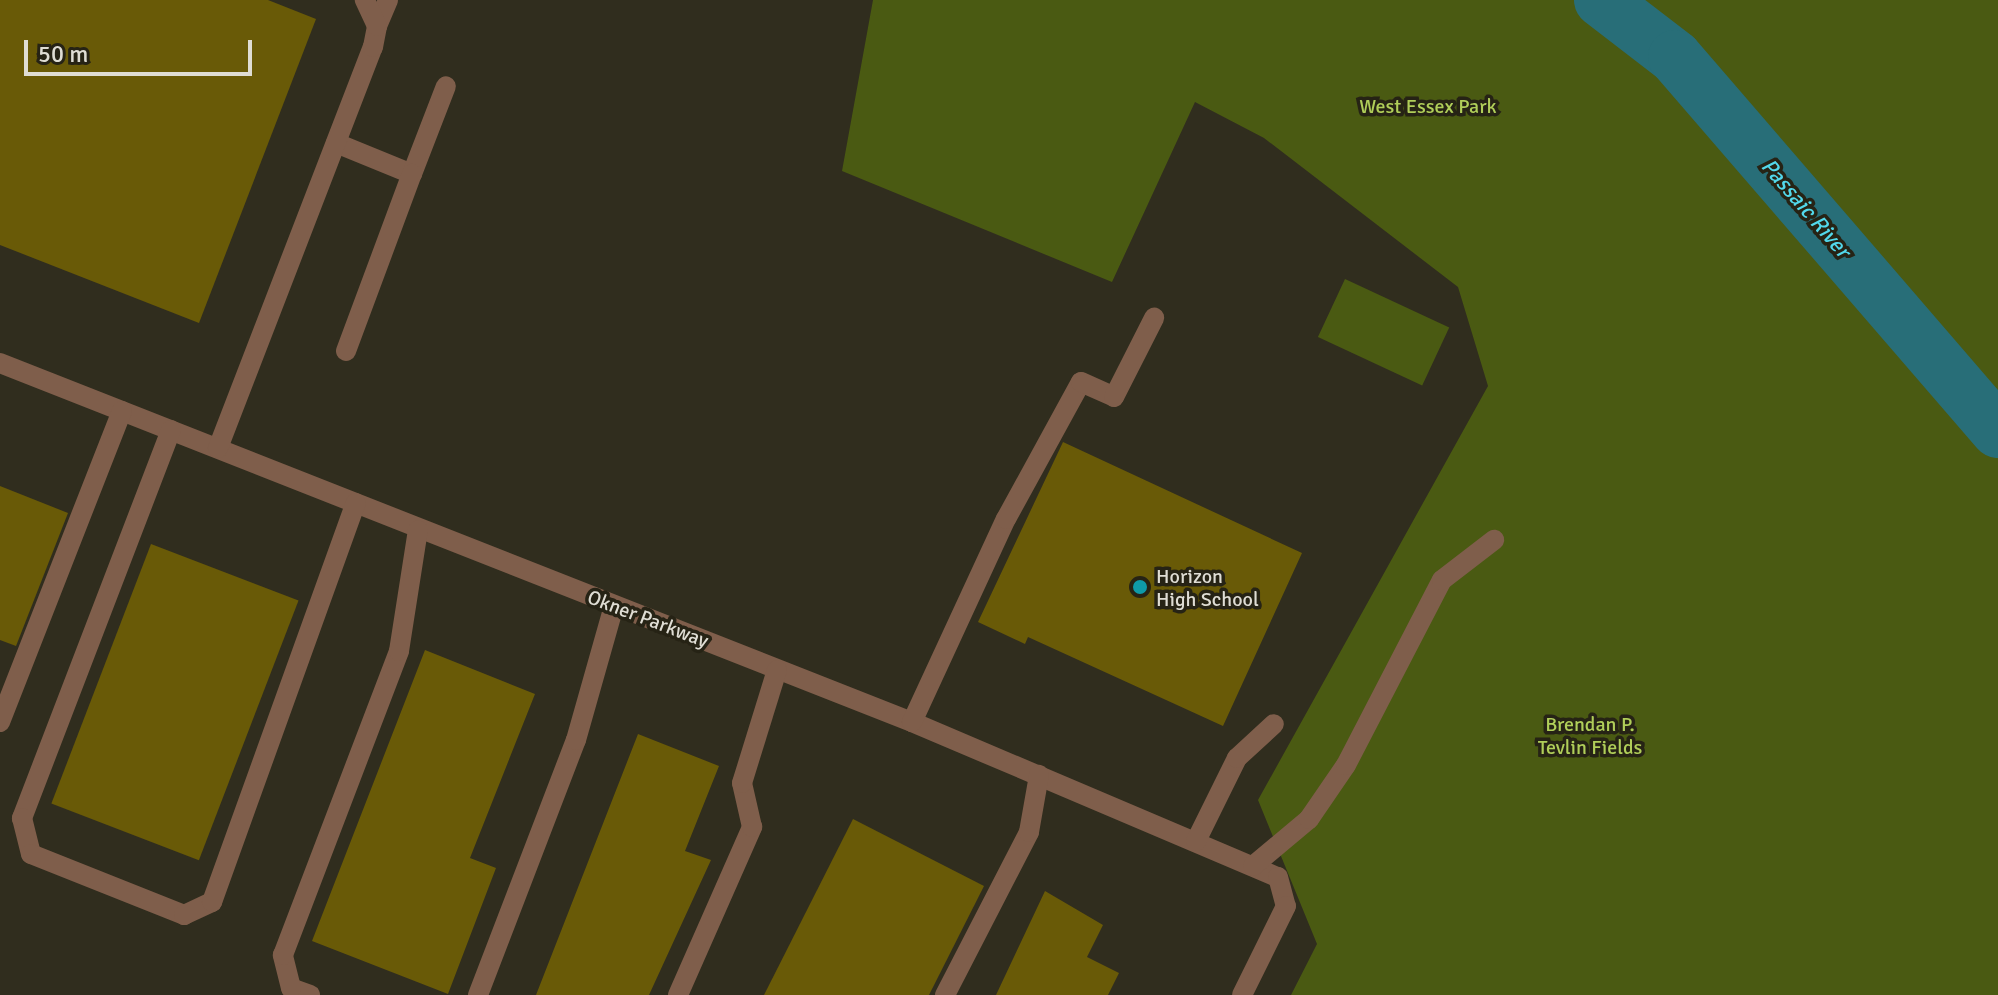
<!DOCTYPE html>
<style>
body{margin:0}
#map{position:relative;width:1998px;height:995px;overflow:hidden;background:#302d1e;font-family:Signika,sans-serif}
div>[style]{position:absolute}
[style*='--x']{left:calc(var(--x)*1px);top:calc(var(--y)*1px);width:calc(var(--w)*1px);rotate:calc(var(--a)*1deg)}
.green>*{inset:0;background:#4a5a12;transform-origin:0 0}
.river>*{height:54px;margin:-27px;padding:0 27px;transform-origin:27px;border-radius:27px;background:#286e78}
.building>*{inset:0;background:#695a07;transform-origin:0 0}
.minor>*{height:20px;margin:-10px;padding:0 10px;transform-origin:10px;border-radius:10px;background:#7f5e4b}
.dots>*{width:22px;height:22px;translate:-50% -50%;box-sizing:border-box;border:4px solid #262315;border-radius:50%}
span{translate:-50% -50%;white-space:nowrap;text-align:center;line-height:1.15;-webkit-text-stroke:7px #262315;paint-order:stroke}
.park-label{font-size:20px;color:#b0ce59}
.poi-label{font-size:20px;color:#dfddd4}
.left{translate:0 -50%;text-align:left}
.street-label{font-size:20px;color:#dfddd4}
.water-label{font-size:22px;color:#52d8eb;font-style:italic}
.scale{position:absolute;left:24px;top:40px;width:228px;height:36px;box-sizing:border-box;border:4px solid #dfddd4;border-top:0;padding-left:10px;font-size:24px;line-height:28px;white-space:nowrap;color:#dfddd4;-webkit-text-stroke:6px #262315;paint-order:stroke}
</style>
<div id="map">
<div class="green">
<div style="clip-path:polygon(873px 0,1998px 0,1998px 995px,1291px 995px,1317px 944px,1258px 800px,1488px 386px,1458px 287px,1264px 138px,1195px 102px,1112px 282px,842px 171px)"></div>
<div style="left:1345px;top:279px;width:115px;height:64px;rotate:25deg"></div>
</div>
<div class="river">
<div style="--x:1601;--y:0;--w:93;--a:37.6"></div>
<div style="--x:1675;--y:57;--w:494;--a:49.2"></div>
</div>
<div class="building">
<div style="clip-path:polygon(0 0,268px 0,316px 19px,199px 323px,0 245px)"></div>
<div style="clip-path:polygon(1063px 442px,1302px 553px,1223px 726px,1028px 637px,1025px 644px,978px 622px)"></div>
<div style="clip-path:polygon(0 486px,68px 513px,16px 646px,0 640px)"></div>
<div style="left:151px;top:544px;width:158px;height:278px;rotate:21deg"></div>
<div style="clip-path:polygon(425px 650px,535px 694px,470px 858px,496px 868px,448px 994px,312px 941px)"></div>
<div style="clip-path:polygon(638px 734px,719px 766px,685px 851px,711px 860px,649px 995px,536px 995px)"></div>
<div style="clip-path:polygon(853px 819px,984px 886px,929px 995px,764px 995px)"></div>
<div style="clip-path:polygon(1045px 891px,1103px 925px,1087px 957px,1119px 973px,1108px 995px,996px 995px)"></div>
</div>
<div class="minor">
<div style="--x:377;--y:26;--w:28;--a:-67"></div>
<div style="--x:336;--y:143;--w:82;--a:22.2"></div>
<div style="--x:412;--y:174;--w:94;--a:-68.9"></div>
<div style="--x:346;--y:351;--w:189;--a:-69.6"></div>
<div style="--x:0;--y:363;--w:980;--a:21.49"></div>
<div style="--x:912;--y:722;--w:397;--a:23"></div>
<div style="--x:1278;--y:877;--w:30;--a:75"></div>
<div style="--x:1286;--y:906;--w:99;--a:116.3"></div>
<div style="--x:171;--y:430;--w:416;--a:111"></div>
<div style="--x:22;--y:818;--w:37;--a:76"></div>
<div style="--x:31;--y:854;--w:165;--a:21.7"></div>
<div style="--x:184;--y:915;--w:31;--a:-25"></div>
<div style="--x:212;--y:902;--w:424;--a:-70.2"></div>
<div style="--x:218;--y:448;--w:430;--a:-68.9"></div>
<div style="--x:373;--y:47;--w:21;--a:-79"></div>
<div style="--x:377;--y:26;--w:29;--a:-115"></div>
<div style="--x:0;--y:722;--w:334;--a:-68.6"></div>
<div style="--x:912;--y:722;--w:224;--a:-65.2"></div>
<div style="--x:1006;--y:519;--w:156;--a:-61.3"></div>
<div style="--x:1081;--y:382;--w:36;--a:24"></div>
<div style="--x:1114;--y:397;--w:89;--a:-63.1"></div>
<div style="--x:1196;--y:841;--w:93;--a:-63.7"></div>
<div style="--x:1237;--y:758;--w:50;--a:-42.6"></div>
<div style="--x:1253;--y:866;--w:73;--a:-40"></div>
<div style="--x:1309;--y:819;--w:65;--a:-55.6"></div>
<div style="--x:1346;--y:765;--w:208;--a:-62.6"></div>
<div style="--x:1442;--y:580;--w:66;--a:-37.6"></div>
<div style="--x:310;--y:995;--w:20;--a:-160"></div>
<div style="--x:291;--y:988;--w:34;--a:-104"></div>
<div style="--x:283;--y:955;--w:325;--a:-69.1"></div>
<div style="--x:399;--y:651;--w:122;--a:-81.1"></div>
<div style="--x:478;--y:995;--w:273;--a:-69"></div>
<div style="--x:576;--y:740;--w:139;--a:-74.2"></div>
<div style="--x:678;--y:995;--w:184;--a:-66.2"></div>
<div style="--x:752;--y:827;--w:45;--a:-102.8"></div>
<div style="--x:742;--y:783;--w:118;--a:-72.8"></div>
<div style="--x:945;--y:995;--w:183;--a:-62.7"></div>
<div style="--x:1029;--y:832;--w:58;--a:-80"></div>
</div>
<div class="dots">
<div style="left:1140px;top:587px;background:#0f9aa8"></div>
</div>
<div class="park-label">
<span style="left:1428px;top:106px">West Essex Park</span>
<span style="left:1590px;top:736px">Brendan P.<br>Tevlin Fields</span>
</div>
<div class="poi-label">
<span class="left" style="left:1156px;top:588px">Horizon<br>High School</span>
</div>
<div class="street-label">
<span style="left:648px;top:619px;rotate:21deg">Okner Parkway</span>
</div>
<div class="water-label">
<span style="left:1806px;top:208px;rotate:49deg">Passaic River</span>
</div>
<div class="scale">50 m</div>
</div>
